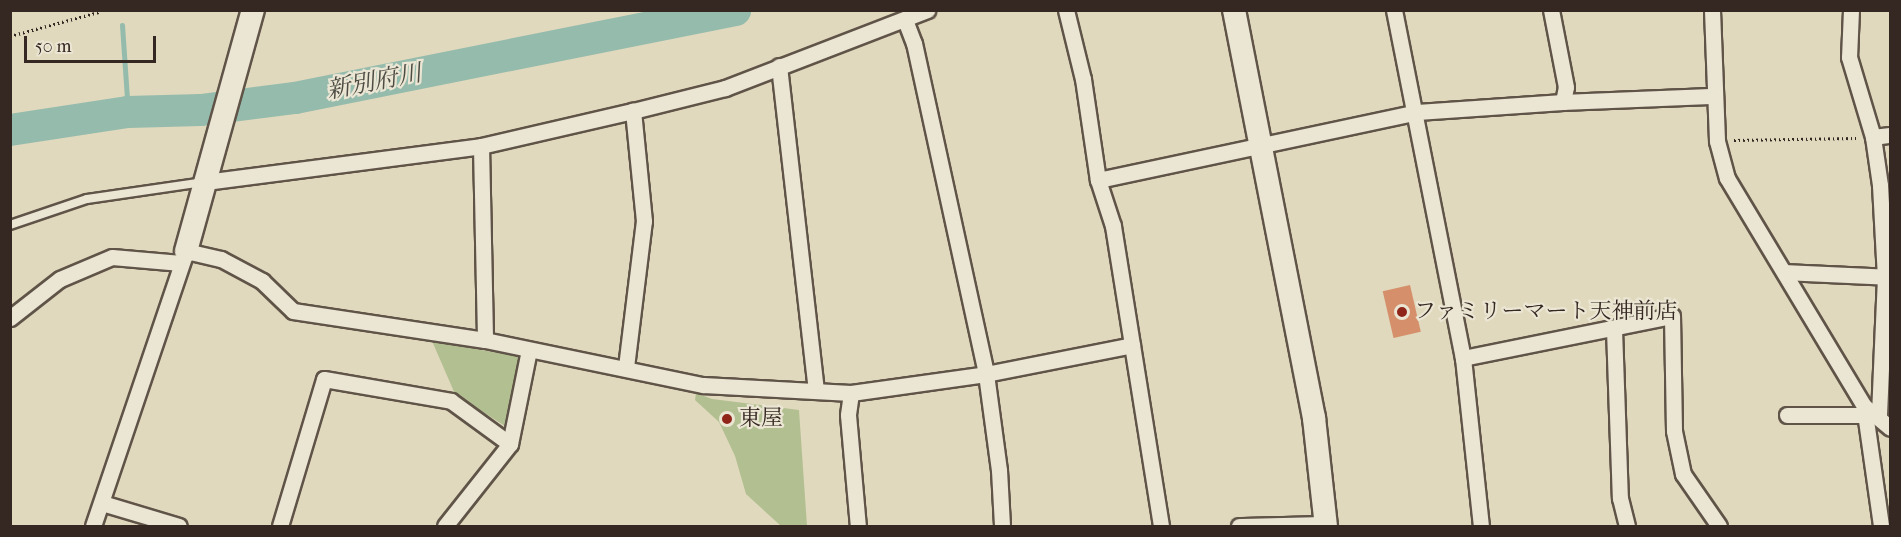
<!DOCTYPE html>
<meta charset="utf-8">
<style>
body{margin:0}
#map{position:relative;width:1901px;height:537px;overflow:hidden;background:#e0d9bd;font-family:"IM FELL French Canon","Noto Serif JP",serif}
div>[style]{position:absolute}
[style*='--x']{left:calc(var(--x)*1px);top:calc(var(--y)*1px);width:calc(var(--w)*1px);rotate:calc(var(--a)*1deg)}
.green>*{inset:0;background:#b2bf91}
.stream>*{height:5px;margin:-2.5px;padding:0 2.5px;transform-origin:2.5px;border-radius:2.5px;background:#95bbac}
.river>*{height:32px;margin:-16px;padding:0 16px;transform-origin:16px;border-radius:16px;background:#95bbac}
.building>*{inset:0;background:#d58f6a;transform-origin:0 0}
.path>*{height:3px;margin-top:-1.5px;transform-origin:0;background:repeating-linear-gradient(90deg,#352721 0 1.5px,transparent 0 4.5px)}
.roads{filter:drop-shadow(2px 0 #605448) drop-shadow(-2px 0 #605448) drop-shadow(0 2px #605448) drop-shadow(0 -2px #605448)}
.lane>*{height:8px;margin:-4px;padding:0 4px;transform-origin:4px;border-radius:4px;background:#ebe6d4}
.street>*{height:15px;margin:-7.5px;padding:0 7.5px;transform-origin:7.5px;border-radius:7.5px;background:#ebe6d4}
.secondary>*{height:22px;margin:-11px;padding:0 11px;transform-origin:11px;border-radius:11px;background:#ebe6d4}
.dots>*{width:16px;height:16px;translate:-50% -50%;box-sizing:border-box;border:3px solid #ebe6d4;border-radius:50%}
span{translate:-50% -50%;white-space:nowrap;text-align:center;line-height:1.15;-webkit-text-stroke:4.5px #ebe6d4;paint-order:stroke}
.poi-label{font-size:22px;color:#352721}
.left{translate:0 -50%;text-align:left}
.water-label{font-size:24px;color:#4d4c44;font-style:italic}
.frame{position:absolute;inset:0;border:12px solid #352721;pointer-events:none}
.scale{position:absolute;left:24px;top:36px;width:132px;height:27px;box-sizing:border-box;border:3px solid #352721;border-top:0;padding-left:8px;font-size:18px;line-height:21px;white-space:nowrap;color:#352721;-webkit-text-stroke:4px #ebe6d4;paint-order:stroke}
</style>
<div id="map">
<div class="green">
<div style="clip-path:polygon(432px 341px,519px 357px,505px 426px,455px 394px)"></div>
<div style="clip-path:polygon(696px 393px,712px 399px,799px 410px,807px 526px,781px 526px,746px 494px,735px 456px,719px 422px,695px 400px)"></div>
</div>
<div class="stream">
<div style="--x:122;--y:25;--w:87;--a:86.1"></div>
</div>
<div class="river">
<div style="--x:10;--y:130;--w:119;--a:-8.7"></div>
<div style="--x:128;--y:112;--w:73;--a:-1.6"></div>
<div style="--x:201;--y:110;--w:95;--a:-7.3"></div>
<div style="--x:295;--y:98;--w:449;--a:-11.3"></div>
</div>
<div class="building">
<div style="left:1410px;top:285px;width:48px;height:28px;rotate:77deg"></div>
</div>
<div class="path">
<div style="--x:10;--y:36;--w:92;--a:-15.1"></div>
<div style="--x:1734;--y:140;--w:122;--a:-0.9"></div>
</div>
<div class="roads">
<div class="lane">
<div style="--x:10;--y:225;--w:81;--a:-18.7"></div>
<div style="--x:87;--y:199;--w:117;--a:-8.3"></div>
</div>
<div class="street">
<div style="--x:1066;--y:10;--w:71;--a:76.2"></div>
<div style="--x:1083;--y:79;--w:102;--a:81.6"></div>
<div style="--x:1098;--y:180;--w:48;--a:71.9"></div>
<div style="--x:1113;--y:226;--w:304;--a:80.9"></div>
<div style="--x:1394;--y:10;--w:355;--a:78.8"></div>
<div style="--x:1463;--y:358;--w:169;--a:83.9"></div>
<div style="--x:1712;--y:10;--w:131;--a:87.8"></div>
<div style="--x:1717;--y:141;--w:38;--a:75"></div>
<div style="--x:1727;--y:178;--w:266;--a:59"></div>
<div style="--x:1864;--y:406;--w:34;--a:40"></div>
<div style="--x:1851;--y:10;--w:47;--a:92.4"></div>
<div style="--x:1849;--y:57;--w:84;--a:73.3"></div>
<div style="--x:1873;--y:137;--w:49;--a:81.7"></div>
<div style="--x:1880;--y:185;--w:92;--a:86.9"></div>
<div style="--x:1885;--y:277;--w:140;--a:92.5"></div>
<div style="--x:905;--y:20;--w:25;--a:69"></div>
<div style="--x:914;--y:43;--w:339;--a:77.7"></div>
<div style="--x:986;--y:374;--w:97;--a:82.3"></div>
<div style="--x:999;--y:470;--w:56;--a:86.9"></div>
<div style="--x:779;--y:66;--w:326;--a:83.5"></div>
<div style="--x:1563;--y:102;--w:152;--a:-2.3"></div>
<div style="--x:1873;--y:137;--w:17;--a:-7"></div>
<div style="--x:481;--y:146;--w:194;--a:88.8"></div>
<div style="--x:1098;--y:180;--w:326;--a:-12"></div>
<div style="--x:1417;--y:112;--w:146;--a:-3.9"></div>
<div style="--x:1563;--y:102;--w:15;--a:-79"></div>
<div style="--x:1566;--y:87;--w:78;--a:-101"></div>
<div style="--x:205;--y:182;--w:278;--a:-7.4"></div>
<div style="--x:481;--y:146;--w:156;--a:-13"></div>
<div style="--x:633;--y:111;--w:95;--a:-14"></div>
<div style="--x:725;--y:88;--w:217;--a:-21.1"></div>
<div style="--x:1785;--y:272;--w:105;--a:2.7"></div>
<div style="--x:10;--y:318;--w:63;--a:-38"></div>
<div style="--x:60;--y:279;--w:56;--a:-22.9"></div>
<div style="--x:112;--y:257;--w:69;--a:5"></div>
<div style="--x:1614;--y:329;--w:169;--a:88"></div>
<div style="--x:1620;--y:498;--w:29;--a:76"></div>
<div style="--x:1463;--y:358;--w:213;--a:-11.4"></div>
<div style="--x:1672;--y:316;--w:115;--a:89"></div>
<div style="--x:1674;--y:431;--w:44;--a:78.2"></div>
<div style="--x:1683;--y:474;--w:63;--a:55.3"></div>
<div style="--x:626;--y:367;--w:147;--a:-83"></div>
<div style="--x:644;--y:221;--w:111;--a:-95.7"></div>
<div style="--x:851;--y:393;--w:22;--a:98"></div>
<div style="--x:848;--y:415;--w:111;--a:84.9"></div>
<div style="--x:1864;--y:406;--w:121;--a:81.9"></div>
<div style="--x:1787;--y:415;--w:78;--a:0"></div>
<div style="--x:102;--y:503;--w:80;--a:16.6"></div>
<div style="--x:93;--y:526;--w:290;--a:-71.3"></div>
<div style="--x:186;--y:251;--w:36;--a:13"></div>
<div style="--x:221;--y:259;--w:47;--a:28.2"></div>
<div style="--x:262;--y:281;--w:43;--a:44.1"></div>
<div style="--x:293;--y:311;--w:194;--a:8.6"></div>
<div style="--x:485;--y:340;--w:223;--a:11.7"></div>
<div style="--x:703;--y:385;--w:148;--a:3.1"></div>
<div style="--x:851;--y:393;--w:136;--a:-8"></div>
<div style="--x:986;--y:374;--w:149;--a:-11.2"></div>
<div style="--x:280;--y:526;--w:153;--a:-73.3"></div>
<div style="--x:324;--y:379;--w:129;--a:9.8"></div>
<div style="--x:451;--y:401;--w:73;--a:36.1"></div>
<div style="--x:445;--y:526;--w:105;--a:-51.6"></div>
<div style="--x:510;--y:444;--w:96;--a:-78.6"></div>
<div style="--x:1239;--y:526;--w:87;--a:-1.3"></div>
</div>
<div class="secondary">
<div style="--x:1234;--y:10;--w:416;--a:78.9"></div>
<div style="--x:1314;--y:418;--w:109;--a:83.7"></div>
<div style="--x:186;--y:251;--w:250;--a:-74.5"></div>
</div>
</div>
<div class="dots">
<div style="left:1402px;top:312px;background:#8f2418"></div>
<div style="left:727px;top:419px;background:#8f2418"></div>
</div>
<div class="poi-label">
<span class="left" style="left:1414px;top:312px">ファミリーマート天神前店</span>
<span class="left" style="left:739px;top:419px">東屋</span>
</div>
<div class="water-label">
<span style="left:374px;top:82px;rotate:-11deg">新別府川</span>
</div>
<div class="frame"></div>
<div class="scale">50 m</div>
</div>
